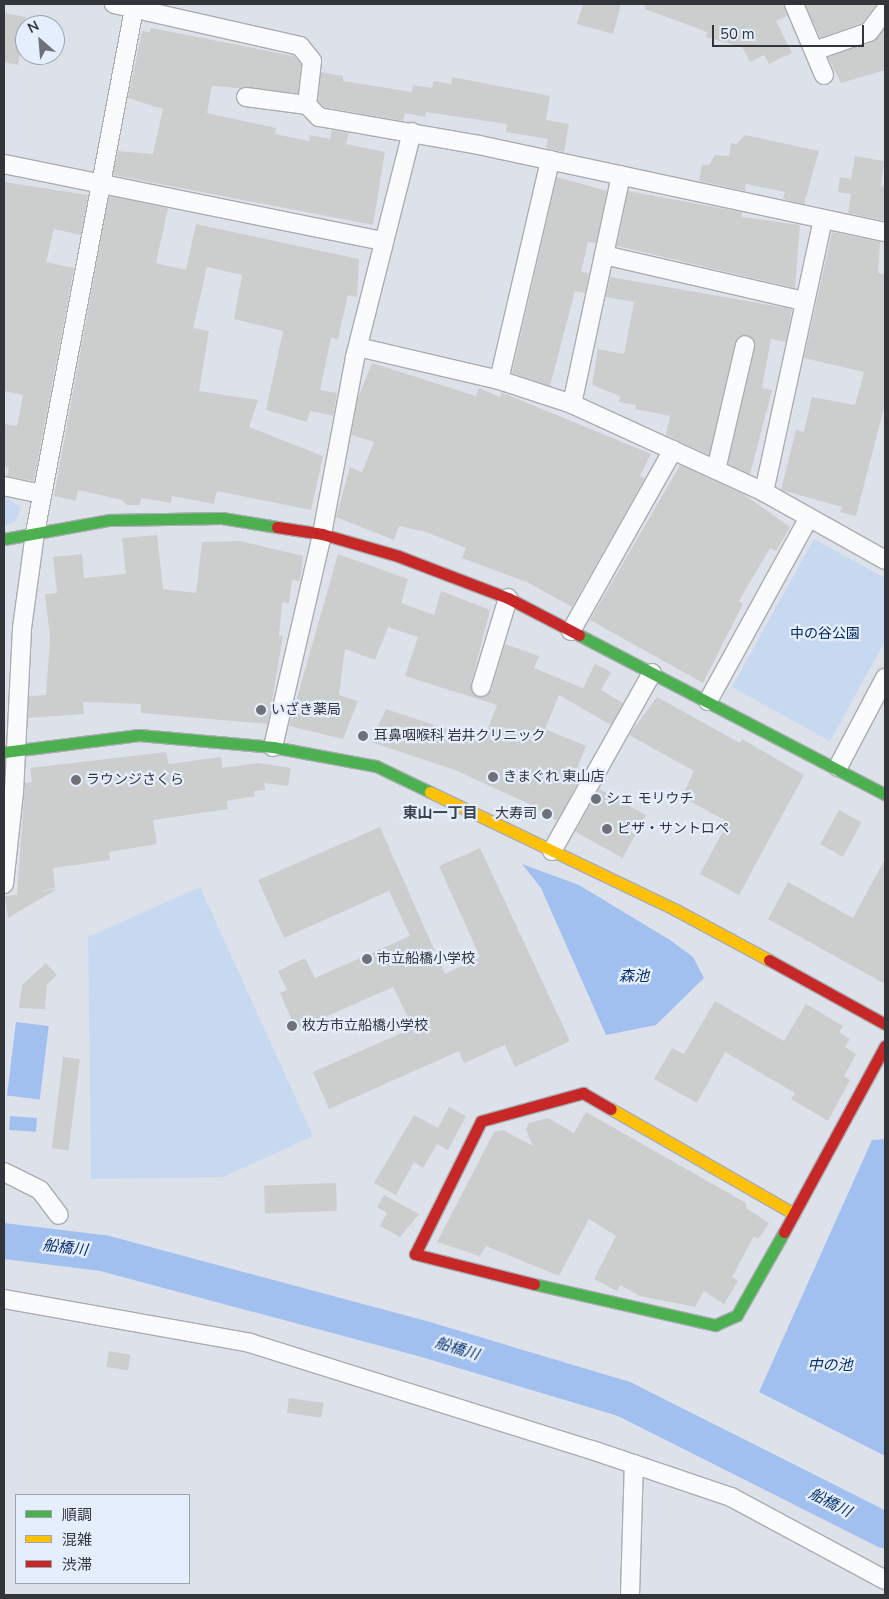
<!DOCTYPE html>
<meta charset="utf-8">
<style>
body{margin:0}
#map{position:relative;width:889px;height:1599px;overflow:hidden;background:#dde2ea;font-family:"Nunito Sans","Noto Sans JP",sans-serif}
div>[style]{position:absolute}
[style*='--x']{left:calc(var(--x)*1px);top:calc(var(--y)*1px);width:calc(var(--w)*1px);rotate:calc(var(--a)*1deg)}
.green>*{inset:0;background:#c7d8f1}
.water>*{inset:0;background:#a1c0f0;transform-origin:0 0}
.river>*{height:36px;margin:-18px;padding:0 18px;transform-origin:18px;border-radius:18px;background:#a1c0f0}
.building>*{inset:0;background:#cccdcd;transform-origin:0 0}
.roads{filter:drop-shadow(1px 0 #a9adb2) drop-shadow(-1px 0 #a9adb2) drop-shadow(0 1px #a9adb2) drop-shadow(0 -1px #a9adb2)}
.street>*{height:18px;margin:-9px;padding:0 9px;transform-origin:9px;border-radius:9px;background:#fafbfc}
.fast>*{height:11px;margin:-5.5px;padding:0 5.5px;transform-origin:5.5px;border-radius:5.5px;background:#4caf50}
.slow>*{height:11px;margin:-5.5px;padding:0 5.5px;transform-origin:5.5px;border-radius:5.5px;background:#ffc107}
.jam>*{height:11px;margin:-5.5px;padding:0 5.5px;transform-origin:5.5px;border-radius:5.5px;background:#c62828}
.dots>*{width:14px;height:14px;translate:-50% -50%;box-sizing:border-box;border:2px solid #e5eefd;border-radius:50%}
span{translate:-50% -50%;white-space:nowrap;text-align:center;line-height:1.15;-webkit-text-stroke:4.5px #e5eefd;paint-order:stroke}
.park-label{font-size:14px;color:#002860}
.poi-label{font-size:14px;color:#32363b}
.left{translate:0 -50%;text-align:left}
.right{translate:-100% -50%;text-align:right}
.neighbourhood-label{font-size:15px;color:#3c4450;font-weight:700}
.water-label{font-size:15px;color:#062f67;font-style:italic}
.frame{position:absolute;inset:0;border:5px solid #32363b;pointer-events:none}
.legend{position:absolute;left:15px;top:1494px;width:175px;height:90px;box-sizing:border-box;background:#e5eefd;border:1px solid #9da4af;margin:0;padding:6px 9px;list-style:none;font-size:15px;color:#32363b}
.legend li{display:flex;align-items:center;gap:10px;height:25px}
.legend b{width:25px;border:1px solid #9da4af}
.north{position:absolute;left:15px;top:15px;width:50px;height:50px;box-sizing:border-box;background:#e5eefd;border:1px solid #9da4af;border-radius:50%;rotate:333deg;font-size:14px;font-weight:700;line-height:20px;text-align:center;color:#32363b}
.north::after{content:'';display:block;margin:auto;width:18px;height:22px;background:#6e7278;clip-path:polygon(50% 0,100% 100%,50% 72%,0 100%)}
.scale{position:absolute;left:712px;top:25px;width:152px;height:22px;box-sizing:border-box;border:2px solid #32363b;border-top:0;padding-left:6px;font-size:15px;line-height:18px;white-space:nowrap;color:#32363b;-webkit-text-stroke:4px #e5eefd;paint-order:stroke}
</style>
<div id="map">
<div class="green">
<div style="clip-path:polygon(4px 496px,21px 508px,15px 522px,4px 526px)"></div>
<div style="clip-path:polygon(814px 539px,885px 578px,885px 641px,830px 741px,732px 687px)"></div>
<div style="clip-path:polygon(200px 887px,313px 1136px,223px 1177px,91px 1179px,88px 937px)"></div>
</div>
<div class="water">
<div style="clip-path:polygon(522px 864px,579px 885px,670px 940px,693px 957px,704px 978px,656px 1025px,606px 1035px,541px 888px)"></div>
<div style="left:16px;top:1022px;width:33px;height:74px;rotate:7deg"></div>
<div style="left:10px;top:1116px;width:27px;height:14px;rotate:4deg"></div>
<div style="clip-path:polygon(885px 1139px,885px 1456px,759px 1392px,872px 1140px)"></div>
</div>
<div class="river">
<div style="--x:4;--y:1241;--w:100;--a:6.9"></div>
<div style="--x:103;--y:1253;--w:332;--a:15"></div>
<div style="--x:424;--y:1339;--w:209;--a:16.7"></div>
<div style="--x:624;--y:1399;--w:292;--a:26.7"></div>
</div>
<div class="building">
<div style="clip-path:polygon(583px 4px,621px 4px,613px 34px,577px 24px)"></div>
<div style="clip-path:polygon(645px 4px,784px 4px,788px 16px,776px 21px,792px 53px,769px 64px,764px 55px,750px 62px,742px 47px,706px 37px,707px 32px,645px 9px)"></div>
<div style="clip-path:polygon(805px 4px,877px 4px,862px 23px,820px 38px)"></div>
<div style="clip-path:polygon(4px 13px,26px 17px,18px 65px,4px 62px)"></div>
<div style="clip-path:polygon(151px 28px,294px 56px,301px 64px,298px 93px,212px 86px,207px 113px,276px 128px,275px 134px,309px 141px,310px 135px,330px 139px,332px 130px,349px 133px,346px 144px,385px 152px,373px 225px,113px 175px,118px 151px,153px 154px,163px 109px,128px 98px,142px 31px,150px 32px)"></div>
<div style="clip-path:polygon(885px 28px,885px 70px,841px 83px,828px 57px,872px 42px)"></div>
<div style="clip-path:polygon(321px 72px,343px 76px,343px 81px,412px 92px,413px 85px,432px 88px,434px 81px,451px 84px,452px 77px,550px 96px,546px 120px,569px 124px,564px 152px,546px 148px,548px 139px,506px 132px,507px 124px,426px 112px,425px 117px,405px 113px,403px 121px,324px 107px,318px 101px)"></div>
<div style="clip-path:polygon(745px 135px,819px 151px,804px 204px,783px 199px,785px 192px,746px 184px,745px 191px,699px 181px,702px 165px,709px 165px,715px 155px,729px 156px,731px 143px,737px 144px)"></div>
<div style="clip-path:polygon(855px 156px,884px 161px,881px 186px,885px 187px,885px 221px,848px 213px,851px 194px,838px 192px,840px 177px,851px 179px)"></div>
<div style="clip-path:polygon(557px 177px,607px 191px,596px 243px,588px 242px,581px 272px,589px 273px,585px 293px,575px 291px,550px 386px,512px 373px)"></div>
<div style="clip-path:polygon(4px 182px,88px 195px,81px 235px,54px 229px,46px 262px,74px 268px,34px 481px,7px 476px,9px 468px,4px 466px,4px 424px,17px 426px,23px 395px,4px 391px)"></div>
<div style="clip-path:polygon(628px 191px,742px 212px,741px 217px,800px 225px,795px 288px,617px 246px)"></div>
<div style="clip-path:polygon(109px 196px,168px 208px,156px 263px,186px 270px,196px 224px,359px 259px,357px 297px,348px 295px,338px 339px,331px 338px,320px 390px,337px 393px,333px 416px,310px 411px,307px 422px,266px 410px,283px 331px,234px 319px,242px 275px,207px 267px,193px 328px,209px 331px,199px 391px,258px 400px,249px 427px,323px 456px,311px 510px,217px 491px,214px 504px,172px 496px,171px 503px,141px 498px,140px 505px,127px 505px,122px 500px,78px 490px,76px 501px,54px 496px)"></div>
<div style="clip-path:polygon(832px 232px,880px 242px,878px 273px,885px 274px,885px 404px,856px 516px,840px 512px,842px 507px,781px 490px,796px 430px,804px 432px,812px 397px,855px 405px,864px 372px,804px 358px)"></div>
<div style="clip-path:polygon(610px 277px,792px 309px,786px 342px,771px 339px,762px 388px,772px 390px,750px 474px,728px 464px,755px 347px,753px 338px,742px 335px,735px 343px,709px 455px,666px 435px,670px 416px,635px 409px,636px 405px,619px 402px,620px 396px,592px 385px,598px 349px,624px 354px,634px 302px,606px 297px)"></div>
<div style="clip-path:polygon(372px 363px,476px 396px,479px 388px,500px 397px,501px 392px,651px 454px,640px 476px,645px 478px,572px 607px,529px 583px,462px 558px,466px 548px,426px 532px,399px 526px,394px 540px,336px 517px,350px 467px,362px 472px,374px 442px,351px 435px,358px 398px)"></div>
<div style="clip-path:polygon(680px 465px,743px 494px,790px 527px,776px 551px,770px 548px,739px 601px,743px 604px,703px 683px,590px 620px)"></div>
<div style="clip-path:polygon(157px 535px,163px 589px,196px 593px,202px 542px,240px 541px,303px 556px,300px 581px,292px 580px,289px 603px,282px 602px,279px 636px,283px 636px,268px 724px,141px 713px,141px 704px,83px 702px,84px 714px,28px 718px,29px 696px,46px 695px,50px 637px,45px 594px,57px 593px,53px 557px,82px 554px,84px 578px,126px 574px,122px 538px)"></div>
<div style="clip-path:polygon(338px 554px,408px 579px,401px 603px,434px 615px,441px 591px,490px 610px,471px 684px,477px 697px,491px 691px,505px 644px,539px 656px,534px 668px,583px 688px,595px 664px,611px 672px,601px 690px,623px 703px,611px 725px,559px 695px,545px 729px,586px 746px,574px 776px,580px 779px,557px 821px,525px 802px,455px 770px,371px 742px,386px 709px,483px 741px,497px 705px,405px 676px,418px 637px,388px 627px,375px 660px,345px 649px,339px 695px,358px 701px,343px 739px,289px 726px)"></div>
<div style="clip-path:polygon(657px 697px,740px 743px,742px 739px,804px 775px,739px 895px,700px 874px,728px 822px,682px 797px,694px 771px,629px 735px)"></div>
<div style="clip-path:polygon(166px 752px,169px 764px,221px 757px,222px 768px,258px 763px,291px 768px,288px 786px,264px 783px,265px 790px,254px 791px,255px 796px,227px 801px,228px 809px,153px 820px,157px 844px,109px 852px,110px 860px,53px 868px,55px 888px,37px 892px,57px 889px,8px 918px,5px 896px,17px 895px,25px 783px,32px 782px,30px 768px)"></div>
<div style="left:599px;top:789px;width:54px;height:49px;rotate:29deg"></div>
<div style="left:839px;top:810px;width:26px;height:39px;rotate:29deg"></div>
<div style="clip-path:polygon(380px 827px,445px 974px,480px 957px,439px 866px,480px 848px,570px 1041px,515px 1067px,505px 1045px,464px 1063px,459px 1051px,329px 1109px,313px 1072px,413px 1028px,393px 987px,296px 1030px,280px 993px,287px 990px,278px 971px,305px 958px,315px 978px,410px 936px,389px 891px,284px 938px,258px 880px)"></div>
<div style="clip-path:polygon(885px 859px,885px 984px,768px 919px,788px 882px,853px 918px)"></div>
<div style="clip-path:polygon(46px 963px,57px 975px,47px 984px,45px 1009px,19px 1008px,22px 985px)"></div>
<div style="clip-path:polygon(715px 1001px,784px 1041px,806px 1004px,843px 1026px,839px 1032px,850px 1039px,845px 1047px,856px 1054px,844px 1076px,850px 1080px,828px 1121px,791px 1099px,795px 1093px,725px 1052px,697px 1103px,654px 1079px,672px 1048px,684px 1054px)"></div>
<div style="left:63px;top:1057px;width:17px;height:92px;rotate:7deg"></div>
<div style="clip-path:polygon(449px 1107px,466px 1116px,448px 1150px,437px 1144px,423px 1168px,414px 1162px,396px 1195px,374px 1183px,414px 1115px,438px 1128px)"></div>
<div style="clip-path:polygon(586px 1112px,746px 1203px,746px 1208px,769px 1223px,758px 1239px,754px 1236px,732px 1277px,738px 1281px,724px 1304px,704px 1291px,695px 1307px,640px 1296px,620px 1285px,617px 1291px,594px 1279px,616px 1236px,589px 1219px,559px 1276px,486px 1246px,480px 1256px,437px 1242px,494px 1132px,503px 1130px,533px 1146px,526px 1129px,529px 1123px,548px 1118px,574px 1133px)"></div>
<div style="left:336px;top:1183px;width:28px;height:72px;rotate:88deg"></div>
<div style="clip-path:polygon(384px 1195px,419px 1214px,400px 1237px,380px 1226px,387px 1213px,377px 1207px)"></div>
<div style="left:109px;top:1351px;width:22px;height:16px;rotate:10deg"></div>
<div style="left:289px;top:1398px;width:35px;height:15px;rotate:8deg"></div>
</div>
<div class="roads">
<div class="street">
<div style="--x:114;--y:4;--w:191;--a:12.7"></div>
<div style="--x:300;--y:46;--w:19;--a:51"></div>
<div style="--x:312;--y:61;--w:44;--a:96.5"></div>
<div style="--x:307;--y:105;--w:17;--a:45"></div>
<div style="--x:319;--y:117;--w:162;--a:9.9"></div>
<div style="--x:479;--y:145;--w:415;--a:12.1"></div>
<div style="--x:794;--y:4;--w:77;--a:67.1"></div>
<div style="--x:814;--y:51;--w:58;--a:-19.1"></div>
<div style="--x:869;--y:32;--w:26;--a:-53"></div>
<div style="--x:246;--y:97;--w:62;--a:7.5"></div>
<div style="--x:4;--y:164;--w:387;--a:11.5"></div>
<div style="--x:604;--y:255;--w:205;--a:13"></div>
<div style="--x:358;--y:347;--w:145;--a:13.2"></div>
<div style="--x:499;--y:380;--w:77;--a:18.2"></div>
<div style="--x:572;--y:404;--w:211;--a:24.6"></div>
<div style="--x:764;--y:492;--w:139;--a:29.3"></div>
<div style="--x:499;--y:380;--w:226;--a:-76.9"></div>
<div style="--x:572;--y:404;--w:234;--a:-77.9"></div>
<div style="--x:716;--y:470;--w:128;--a:-76.9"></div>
<div style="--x:4;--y:486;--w:39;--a:12"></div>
<div style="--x:764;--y:492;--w:279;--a:-77.8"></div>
<div style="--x:571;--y:631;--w:208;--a:-60.6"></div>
<div style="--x:481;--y:687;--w:93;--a:-73.1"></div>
<div style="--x:708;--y:701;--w:208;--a:-61.2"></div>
<div style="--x:273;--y:747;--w:219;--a:-77"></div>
<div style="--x:322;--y:534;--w:180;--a:-79.4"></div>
<div style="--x:355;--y:357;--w:232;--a:-75.8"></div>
<div style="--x:838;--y:767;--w:101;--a:-62.2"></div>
<div style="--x:552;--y:851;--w:204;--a:-60.7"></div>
<div style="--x:4;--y:884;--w:93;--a:-83.8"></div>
<div style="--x:14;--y:792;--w:164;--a:-87.2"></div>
<div style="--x:22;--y:628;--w:96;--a:-82.2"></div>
<div style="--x:35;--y:533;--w:538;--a:-79.3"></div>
<div style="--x:4;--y:1172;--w:40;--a:26.6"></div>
<div style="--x:40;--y:1190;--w:31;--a:53"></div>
<div style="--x:4;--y:1299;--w:250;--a:10.1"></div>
<div style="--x:250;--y:1343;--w:358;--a:17.4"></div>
<div style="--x:592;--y:1450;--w:147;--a:18.7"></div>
<div style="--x:731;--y:1497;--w:175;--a:28.3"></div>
<div style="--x:630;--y:1595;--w:131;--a:-88.3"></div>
</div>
<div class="fast">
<div style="--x:4;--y:539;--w:107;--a:-10.3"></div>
<div style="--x:109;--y:520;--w:113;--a:-1"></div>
<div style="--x:222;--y:518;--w:56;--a:9.3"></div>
<div style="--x:579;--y:635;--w:345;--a:27.5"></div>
<div style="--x:4;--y:752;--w:136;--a:-7.2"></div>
<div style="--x:139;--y:735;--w:135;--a:5.1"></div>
<div style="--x:273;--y:747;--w:105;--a:10.5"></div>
<div style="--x:376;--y:766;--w:60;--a:25.7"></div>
<div style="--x:534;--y:1284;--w:186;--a:12.8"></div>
<div style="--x:715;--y:1325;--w:24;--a:-24"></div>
<div style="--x:737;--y:1315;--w:95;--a:-60.5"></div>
</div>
<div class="slow">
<div style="--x:430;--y:792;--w:273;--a:25.6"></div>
<div style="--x:676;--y:910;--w:106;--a:28.3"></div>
<div style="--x:611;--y:1109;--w:211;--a:29.8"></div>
</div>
<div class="jam">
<div style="--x:277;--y:527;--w:46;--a:8.8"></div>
<div style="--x:322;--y:534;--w:79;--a:16.1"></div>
<div style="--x:398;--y:556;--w:118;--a:20.9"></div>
<div style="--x:508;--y:598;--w:80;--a:27.5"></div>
<div style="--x:769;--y:960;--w:132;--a:28.9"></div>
<div style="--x:784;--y:1232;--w:212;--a:-61.5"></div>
<div style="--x:534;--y:1284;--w:123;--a:-165.9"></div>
<div style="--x:415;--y:1254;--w:148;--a:-63.6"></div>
<div style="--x:481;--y:1121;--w:106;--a:-15.4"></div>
<div style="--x:583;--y:1093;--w:32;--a:30"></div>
</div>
</div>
<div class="dots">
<div style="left:261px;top:710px;background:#6e7278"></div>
<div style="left:363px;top:736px;background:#6e7278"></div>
<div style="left:493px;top:777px;background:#6e7278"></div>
<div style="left:76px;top:780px;background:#6e7278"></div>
<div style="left:596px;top:799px;background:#6e7278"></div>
<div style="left:547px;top:814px;background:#6e7278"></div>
<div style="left:607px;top:829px;background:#6e7278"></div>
<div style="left:367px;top:959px;background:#6e7278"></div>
<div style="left:292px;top:1026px;background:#6e7278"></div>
</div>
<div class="park-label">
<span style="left:825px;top:634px">中の谷公園</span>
</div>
<div class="poi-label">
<span class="left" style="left:271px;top:710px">いざき薬局</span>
<span class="left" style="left:374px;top:736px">耳鼻咽喉科 岩井クリニック</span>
<span class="left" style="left:503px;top:777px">きまぐれ 東山店</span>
<span class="left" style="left:86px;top:780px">ラウンジさくら</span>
<span class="left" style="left:606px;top:799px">シェ モリウチ</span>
<span class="right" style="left:537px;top:814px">大寿司</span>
<span class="left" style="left:617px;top:829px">ピザ・サントロペ</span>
<span class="left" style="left:377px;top:959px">市立船橋小学校</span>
<span class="left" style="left:302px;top:1026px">枚方市立船橋小学校</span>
</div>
<div class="neighbourhood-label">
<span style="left:440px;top:814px">東山一丁目</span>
</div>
<div class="water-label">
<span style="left:634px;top:977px">森池</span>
<span style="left:65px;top:1248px;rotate:7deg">船橋川</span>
<span style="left:457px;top:1349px;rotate:17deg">船橋川</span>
<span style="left:830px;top:1366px">中の池</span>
<span style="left:830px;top:1503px;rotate:27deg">船橋川</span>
</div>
<div class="frame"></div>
<ul class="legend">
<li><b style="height:6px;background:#4caf50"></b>順調</li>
<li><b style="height:6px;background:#ffc107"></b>混雑</li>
<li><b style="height:6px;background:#c62828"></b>渋滞</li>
</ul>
<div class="north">N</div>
<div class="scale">50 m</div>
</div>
